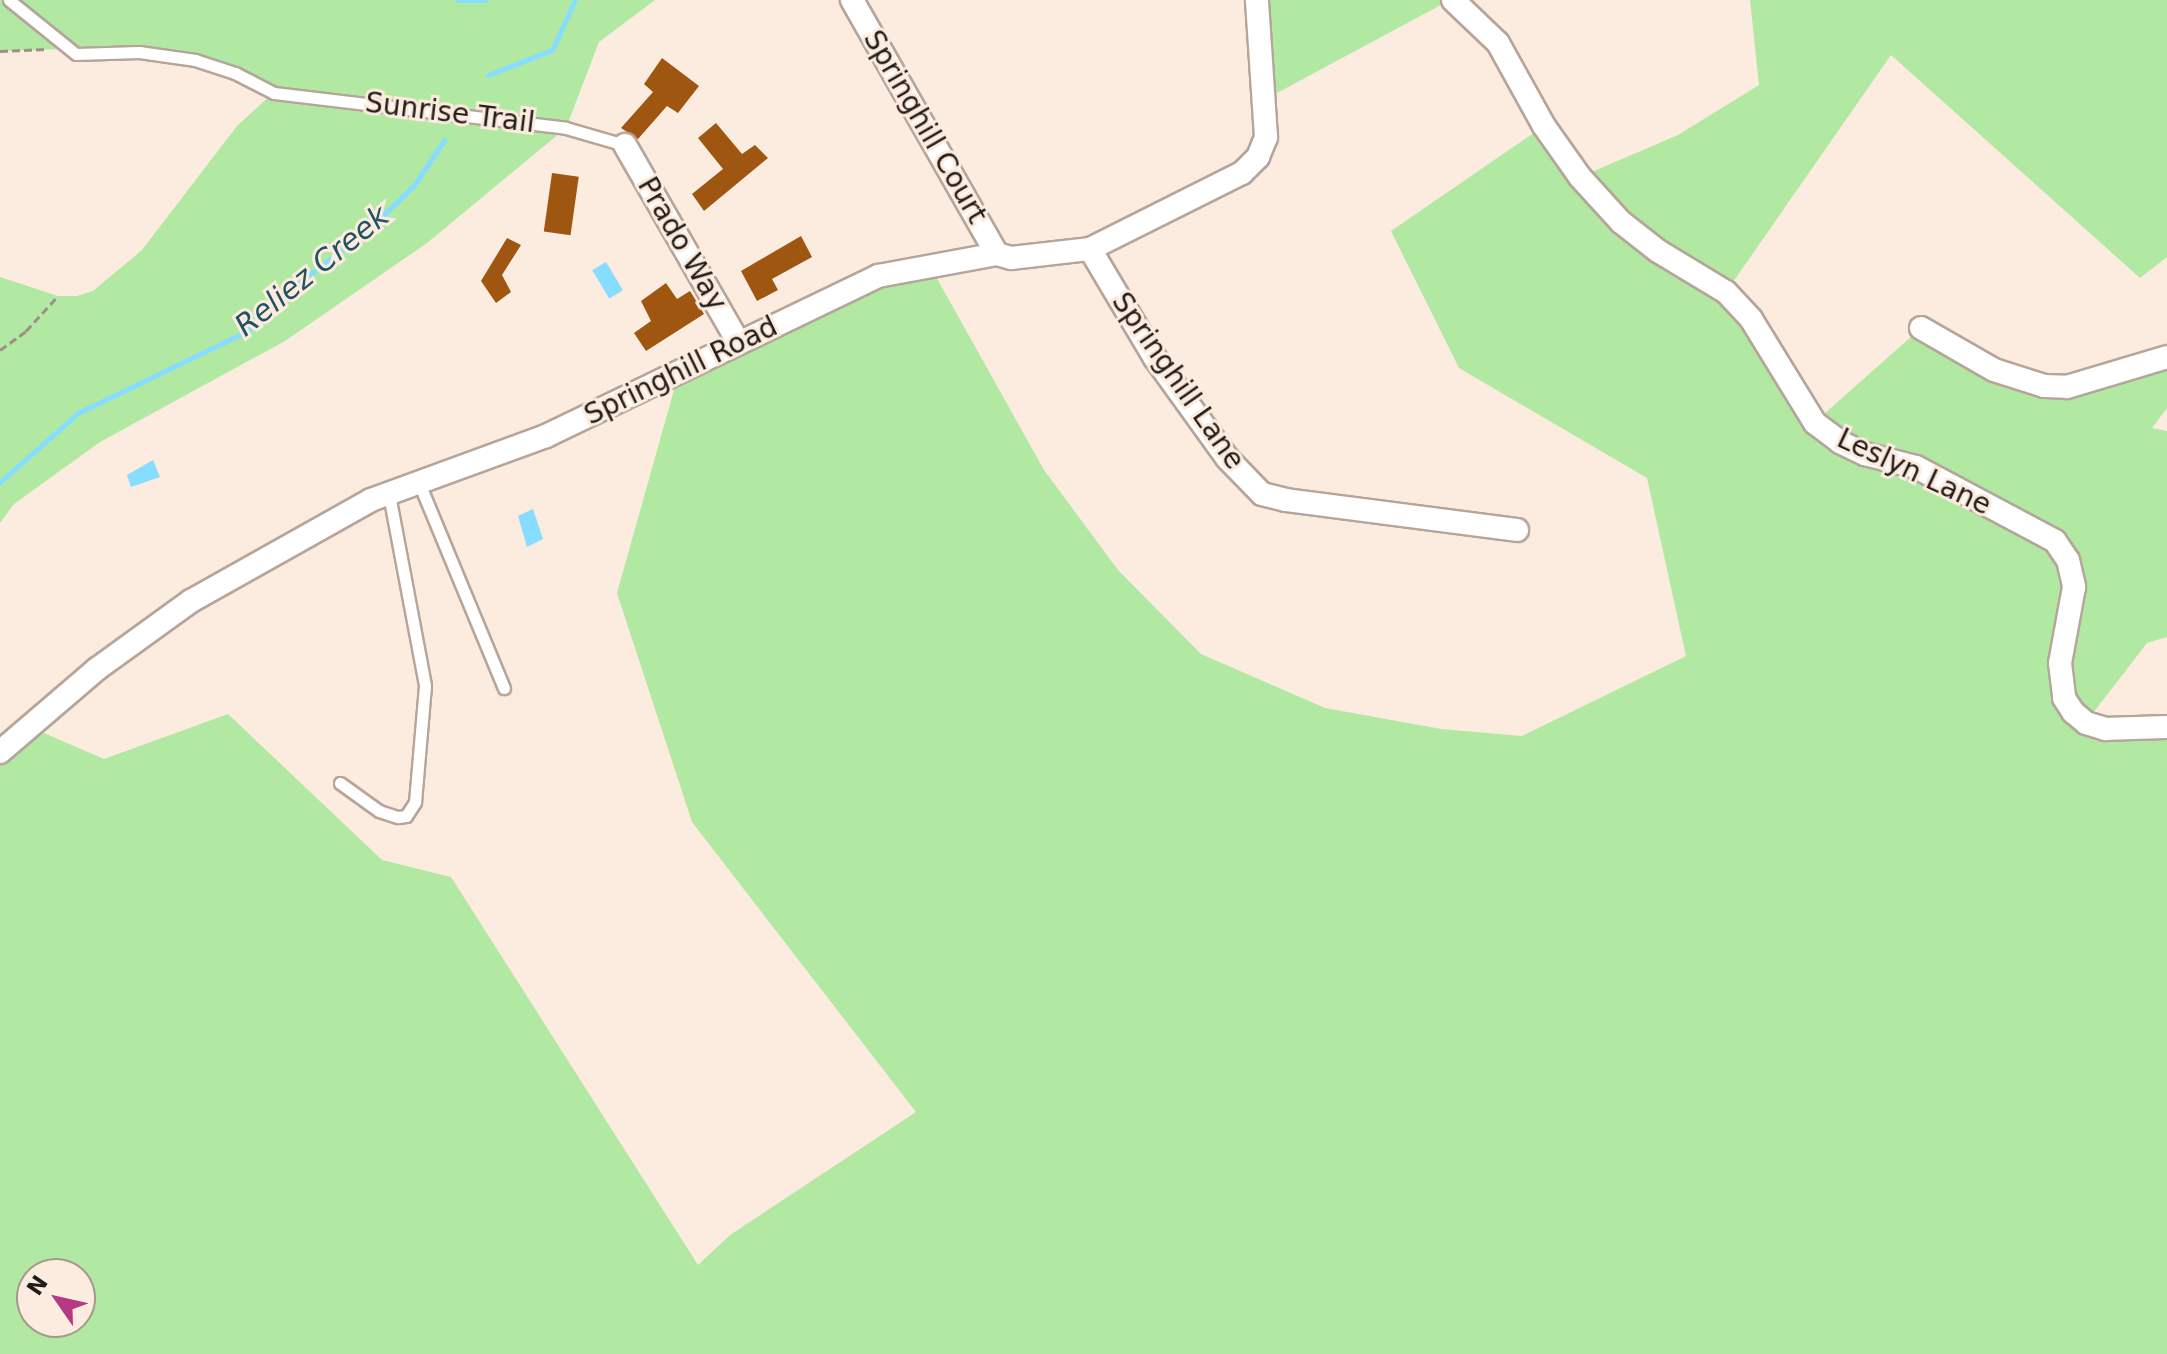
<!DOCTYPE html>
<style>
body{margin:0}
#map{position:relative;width:2167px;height:1354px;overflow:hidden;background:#fcebdf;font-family:"DejaVu Sans",sans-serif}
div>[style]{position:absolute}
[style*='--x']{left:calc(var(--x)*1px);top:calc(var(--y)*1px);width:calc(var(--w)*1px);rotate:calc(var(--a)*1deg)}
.green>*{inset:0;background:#b1e9a2}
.water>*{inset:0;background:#86ddff;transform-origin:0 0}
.stream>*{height:5px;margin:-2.5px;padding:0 2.5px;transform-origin:2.5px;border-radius:2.5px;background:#86ddff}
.building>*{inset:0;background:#9e5611;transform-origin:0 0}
.path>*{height:3px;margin-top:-1.5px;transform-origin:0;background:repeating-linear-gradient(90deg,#9c9087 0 8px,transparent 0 12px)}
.roads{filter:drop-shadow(2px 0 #b5a59a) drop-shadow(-2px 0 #b5a59a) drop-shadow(0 2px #b5a59a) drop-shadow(0 -2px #b5a59a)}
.service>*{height:11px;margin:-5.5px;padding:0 5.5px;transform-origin:5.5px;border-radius:5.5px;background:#fff}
.minor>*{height:22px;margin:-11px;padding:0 11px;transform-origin:11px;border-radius:11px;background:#fff}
span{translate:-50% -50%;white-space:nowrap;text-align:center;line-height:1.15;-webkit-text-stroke:6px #fcebdf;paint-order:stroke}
.street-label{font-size:28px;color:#221c18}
.water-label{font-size:30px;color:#215264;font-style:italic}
.north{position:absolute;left:16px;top:1258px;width:80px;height:80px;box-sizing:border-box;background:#fcebdf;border:2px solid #a5988f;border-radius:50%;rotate:304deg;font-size:22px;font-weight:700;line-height:32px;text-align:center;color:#221c18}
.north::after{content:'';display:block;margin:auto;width:28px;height:36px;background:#b63784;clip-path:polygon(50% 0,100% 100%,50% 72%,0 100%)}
</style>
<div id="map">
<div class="green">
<div style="clip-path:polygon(0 0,655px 0,599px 42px,566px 128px,427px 243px,285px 341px,100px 442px,14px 504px,0 523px,0 277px,58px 296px,77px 296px,93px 291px,142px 250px,237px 126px,273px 93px,195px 60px,65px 49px,0 51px)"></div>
<div style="clip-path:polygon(1257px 0,1450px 0,1264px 100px)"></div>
<div style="clip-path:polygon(evenodd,1750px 0,2167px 0,2167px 257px,2140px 278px,1891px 55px,1726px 292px,1815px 422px,1921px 328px,2044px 386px,2167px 357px,2167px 408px,2152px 428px,2167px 431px,2167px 637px,2147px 643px,2086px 722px,2167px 727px,2167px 1354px,0 1354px,0 752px,30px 727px,104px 759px,228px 714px,382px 860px,451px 877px,698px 1265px,730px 1235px,916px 1112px,692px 822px,617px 593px,681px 365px,930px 266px,1044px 470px,1118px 570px,1201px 654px,1325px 708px,1441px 729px,1522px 736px,1686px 656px,1647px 478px,1459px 368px,1391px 231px,1544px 126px,1580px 177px,1678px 135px,1759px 85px,1750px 0,32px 1274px,80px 1274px,80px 1322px,32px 1322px,32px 1274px)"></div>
</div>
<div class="water">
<div style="left:606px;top:262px;width:33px;height:16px;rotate:59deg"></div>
<div style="clip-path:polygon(153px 460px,160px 477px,131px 487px,127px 475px)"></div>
<div style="clip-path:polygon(533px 509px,543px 539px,527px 547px,518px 516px)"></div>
</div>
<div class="stream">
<div style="--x:458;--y:0;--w:27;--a:0"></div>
<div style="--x:488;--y:75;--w:69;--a:-21.3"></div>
<div style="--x:552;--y:50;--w:55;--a:-65.3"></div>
<div style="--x:0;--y:482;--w:104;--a:-41.5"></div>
<div style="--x:78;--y:413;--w:188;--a:-25.9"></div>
<div style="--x:247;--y:331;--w:64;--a:-43.7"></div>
<div style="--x:293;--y:287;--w:93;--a:-37.1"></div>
<div style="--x:367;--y:231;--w:67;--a:-44.4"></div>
<div style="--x:415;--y:184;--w:53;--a:-56.6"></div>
</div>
<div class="building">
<div style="clip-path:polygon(662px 58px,699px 86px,678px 113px,667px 106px,638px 139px,621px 128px,653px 92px,644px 84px)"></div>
<div style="clip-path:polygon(716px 123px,742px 154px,755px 145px,768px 158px,704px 211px,692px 194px,723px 169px,698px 138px)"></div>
<div style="left:552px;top:173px;width:27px;height:59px;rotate:8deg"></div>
<div style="clip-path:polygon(801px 236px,812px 257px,772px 279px,778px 290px,757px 301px,741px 271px)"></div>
<div style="clip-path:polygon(507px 238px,521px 245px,502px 275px,511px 292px,496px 303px,481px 281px)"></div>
<div style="clip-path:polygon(666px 283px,677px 299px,690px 291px,704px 314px,646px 351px,634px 333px,651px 321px,641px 301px)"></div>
</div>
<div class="path">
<div style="--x:0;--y:51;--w:47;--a:-2.4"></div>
<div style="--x:0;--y:350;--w:32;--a:-36"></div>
<div style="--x:26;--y:331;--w:47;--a:-47.6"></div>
</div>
<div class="roads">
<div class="service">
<div style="--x:9;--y:0;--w:86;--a:38.9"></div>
<div style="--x:76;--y:54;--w:63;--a:-1.8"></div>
<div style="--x:139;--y:52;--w:57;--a:8.1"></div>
<div style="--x:195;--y:60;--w:42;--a:18"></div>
<div style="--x:235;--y:73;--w:44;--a:27.1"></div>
<div style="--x:274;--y:93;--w:294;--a:6.8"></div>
<div style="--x:566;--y:128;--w:61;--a:16.1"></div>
<div style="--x:419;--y:483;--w:222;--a:67.5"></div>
<div style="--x:340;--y:783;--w:48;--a:35.7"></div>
<div style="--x:379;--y:811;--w:20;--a:18"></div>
<div style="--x:398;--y:817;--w:8;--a:-7"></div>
<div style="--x:406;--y:816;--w:17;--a:-57"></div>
<div style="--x:415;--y:802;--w:117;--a:-85.1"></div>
<div style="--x:425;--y:685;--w:194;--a:-100.7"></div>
</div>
<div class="minor">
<div style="--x:852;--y:0;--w:292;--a:60.3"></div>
<div style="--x:1453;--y:0;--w:62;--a:43.7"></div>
<div style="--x:1498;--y:43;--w:95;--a:61"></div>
<div style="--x:1544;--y:126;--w:62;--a:54.8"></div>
<div style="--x:1580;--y:177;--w:61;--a:47.7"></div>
<div style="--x:1621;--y:222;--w:47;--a:38.1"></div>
<div style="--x:1658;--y:251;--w:79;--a:31.1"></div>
<div style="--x:1726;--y:292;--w:37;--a:47"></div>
<div style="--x:1751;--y:319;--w:122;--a:58.4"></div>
<div style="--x:1815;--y:423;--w:31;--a:37"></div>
<div style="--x:1840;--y:442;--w:28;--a:26"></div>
<div style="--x:1865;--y:454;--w:53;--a:14.3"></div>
<div style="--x:1916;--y:467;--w:157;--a:28"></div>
<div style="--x:2055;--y:541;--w:23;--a:56"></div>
<div style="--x:2068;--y:560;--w:28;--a:77"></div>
<div style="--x:2074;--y:587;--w:77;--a:100.4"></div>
<div style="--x:2060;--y:663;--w:35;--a:83"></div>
<div style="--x:2064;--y:698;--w:17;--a:57"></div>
<div style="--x:2073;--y:712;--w:17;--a:40"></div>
<div style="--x:2086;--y:723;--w:21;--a:17"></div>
<div style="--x:2106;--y:729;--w:61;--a:-1.9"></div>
<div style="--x:625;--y:145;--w:228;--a:60.1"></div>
<div style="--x:1090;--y:249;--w:127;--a:59.2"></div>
<div style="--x:1155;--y:358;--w:123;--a:54.2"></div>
<div style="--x:1227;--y:458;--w:50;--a:45.8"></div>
<div style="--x:1262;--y:494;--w:25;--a:14"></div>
<div style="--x:1286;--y:500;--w:233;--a:7.4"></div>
<div style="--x:1921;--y:328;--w:84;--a:29.9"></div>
<div style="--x:1994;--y:370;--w:52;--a:17.7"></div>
<div style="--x:2044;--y:386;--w:23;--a:2"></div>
<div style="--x:2067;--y:387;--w:104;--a:-16.7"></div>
<div style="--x:0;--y:752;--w:128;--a:-40.6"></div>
<div style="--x:97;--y:669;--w:116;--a:-35.9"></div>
<div style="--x:191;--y:601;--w:206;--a:-29.3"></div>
<div style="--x:371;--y:500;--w:186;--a:-20.1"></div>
<div style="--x:546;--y:436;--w:369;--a:-25.7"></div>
<div style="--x:878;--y:276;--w:121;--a:-10.5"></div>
<div style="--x:997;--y:254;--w:15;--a:16"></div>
<div style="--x:1011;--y:258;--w:80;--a:-6.5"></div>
<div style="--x:1090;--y:249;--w:170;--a:-26.6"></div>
<div style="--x:1242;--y:173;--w:23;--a:-45"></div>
<div style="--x:1258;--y:157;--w:22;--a:-68"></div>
<div style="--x:1266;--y:137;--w:137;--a:-93.8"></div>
</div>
</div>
<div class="street-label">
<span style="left:450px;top:113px;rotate:7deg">Sunrise Trail</span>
<span style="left:925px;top:127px;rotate:60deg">Springhill Court</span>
<span style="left:682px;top:244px;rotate:60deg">Prado Way</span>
<span style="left:681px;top:371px;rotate:-26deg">Springhill Road</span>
<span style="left:1178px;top:381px;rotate:55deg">Springhill Lane</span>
<span style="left:1914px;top:472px;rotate:25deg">Leslyn Lane</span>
</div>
<div class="water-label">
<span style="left:312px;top:271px;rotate:-39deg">Reliez Creek</span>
</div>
<div class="north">N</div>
</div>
